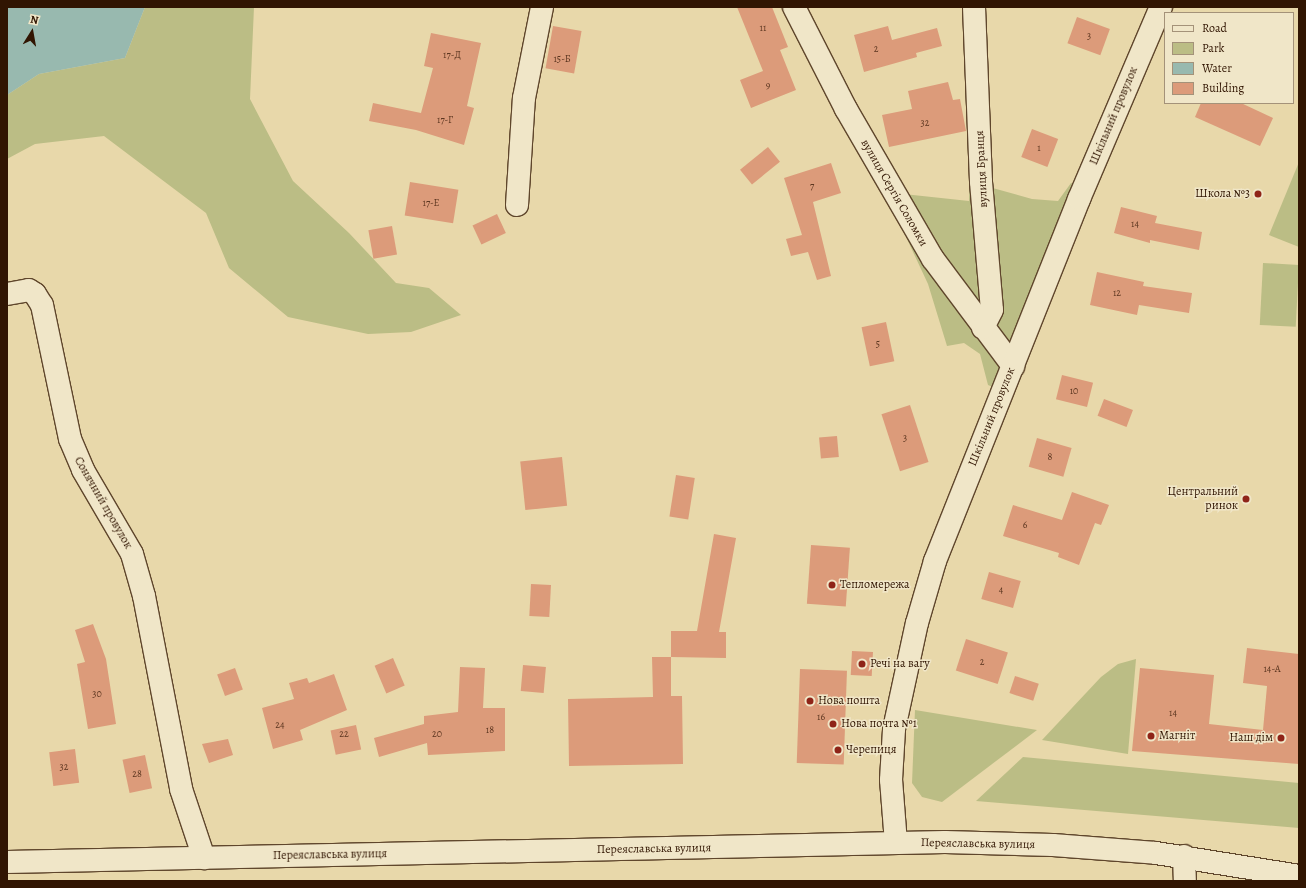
<!DOCTYPE html>
<meta charset="utf-8">
<style>
body{margin:0}
#map{position:relative;width:1306px;height:888px;overflow:hidden;background:#e8d8aa;font-family:Alegreya,serif}
div>[style]{position:absolute}
[style*='--x']{left:calc(var(--x)*1px);top:calc(var(--y)*1px);width:calc(var(--w)*1px);rotate:calc(var(--a)*1deg)}
.green>*{inset:0;background:#bbbd85;transform-origin:0 0}
.water>*{inset:0;background:#98b9af}
.building>*{inset:0;background:#dc9b7a;transform-origin:0 0}
.roads{filter:drop-shadow(1px 0 #5f462c) drop-shadow(-1px 0 #5f462c) drop-shadow(0 1px #5f462c) drop-shadow(0 -1px #5f462c)}
.street>*{height:22px;margin:-11px;padding:0 11px;transform-origin:11px;border-radius:11px;background:#f0e6c8}
.secondary>*{height:22px;margin:-11px;padding:0 11px;transform-origin:11px;border-radius:11px;background:#f0e6c8}
.dots>*{width:11px;height:11px;translate:-50% -50%;box-sizing:border-box;border:2px solid #f0e6c8;border-radius:50%}
span{translate:-50% -50%;white-space:nowrap;text-align:center;line-height:1.15;-webkit-text-stroke:3px #f0e6c8;paint-order:stroke}
.number-label{font-size:10px;color:#5c3620}
.number-label span{-webkit-text-stroke-width:0}
.street-label{font-size:12px;color:#311502}
.poi-label{font-size:12px;color:#311502}
.right{translate:-100% -50%;text-align:right}
.left{translate:0 -50%;text-align:left}
.frame{position:absolute;inset:0;border:8px solid #311502;pointer-events:none}
.legend{position:absolute;left:1164px;top:12px;width:130px;height:92px;box-sizing:border-box;background:#f0e6c8;border:1px solid #a49279;margin:0;padding:5px 7px;list-style:none;font-size:12px;color:#311502}
.legend li{display:flex;align-items:center;gap:8px;height:20px}
.legend b{width:20px;border:1px solid #a49279}
.north{position:absolute;left:12px;top:12px;width:40px;height:40px;-webkit-text-stroke:3px #f0e6c8;paint-order:stroke;rotate:11deg;font-size:11px;font-weight:700;line-height:16px;text-align:center;color:#311502}
.north::after{content:'';display:block;margin:auto;width:14px;height:18px;background:#311502;clip-path:polygon(50% 0,100% 100%,50% 72%,0 100%)}
</style>
<div id="map">
<div class="green">
<div style="clip-path:polygon(145px 7px,254px 7px,250px 99px,293px 181px,349px 233px,396px 283px,429px 288px,461px 315px,411px 332px,368px 334px,288px 317px,229px 268px,206px 213px,104px 136px,35px 144px,7px 159px,7px 95px,39px 74px,125px 58px)"></div>
<div style="clip-path:polygon(1299px 162px,1299px 247px,1269px 235px)"></div>
<div style="clip-path:polygon(1071px 183px,1089px 188px,1005px 392px,988px 385px,980px 354px,964px 343px,947px 346px,928px 284px,885px 192px,969px 201px,969px 187px,989px 187px,1032px 199px,1058px 201px)"></div>
<div style="left:1263px;top:263px;width:36px;height:62px;rotate:3deg"></div>
<div style="clip-path:polygon(1136px 659px,1128px 754px,1042px 740px,1101px 677px,1118px 664px)"></div>
<div style="clip-path:polygon(915px 710px,1037px 730px,942px 802px,922px 797px,912px 783px)"></div>
<div style="clip-path:polygon(1023px 757px,1299px 783px,1299px 828px,976px 801px)"></div>
</div>
<div class="water">
<div style="clip-path:polygon(7px 7px,145px 7px,125px 58px,39px 74px,7px 95px)"></div>
</div>
<div class="building">
<div style="clip-path:polygon(737px 7px,772px 7px,788px 47px,780px 50px,796px 90px,751px 108px,740px 80px,763px 71px)"></div>
<div style="left:1077px;top:17px;width:35px;height:28px;rotate:20deg"></div>
<div style="left:553px;top:26px;width:29px;height:43px;rotate:10deg"></div>
<div style="clip-path:polygon(888px 26px,892px 40px,937px 28px,942px 46px,916px 53px,917px 57px,864px 72px,854px 35px)"></div>
<div style="clip-path:polygon(431px 33px,481px 43px,467px 106px,474px 108px,464px 145px,416px 130px,369px 121px,373px 103px,421px 113px,433px 68px,424px 66px)"></div>
<div style="clip-path:polygon(948px 82px,953px 100px,960px 99px,966px 131px,889px 147px,882px 115px,912px 109px,908px 91px)"></div>
<div style="clip-path:polygon(1201px 103px,1241px 103px,1273px 118px,1260px 146px,1195px 117px)"></div>
<div style="left:1032px;top:129px;width:28px;height:30px;rotate:21deg"></div>
<div style="left:768px;top:147px;width:19px;height:36px;rotate:51deg"></div>
<div style="clip-path:polygon(831px 163px,841px 193px,813px 202px,831px 276px,817px 280px,808px 252px,791px 256px,786px 239px,802px 235px,784px 178px)"></div>
<div style="left:410px;top:182px;width:49px;height:34px;rotate:9deg"></div>
<div style="clip-path:polygon(1121px 207px,1157px 216px,1155px 223px,1202px 232px,1199px 250px,1150px 240px,1150px 243px,1114px 233px)"></div>
<div style="left:497px;top:214px;width:21px;height:27px;rotate:65deg"></div>
<div style="left:392px;top:226px;width:29px;height:24px;rotate:80deg"></div>
<div style="clip-path:polygon(1097px 272px,1144px 282px,1143px 286px,1192px 293px,1189px 313px,1139px 305px,1137px 315px,1090px 305px)"></div>
<div style="left:886px;top:322px;width:40px;height:25px;rotate:78deg"></div>
<div style="left:1062px;top:375px;width:32px;height:25px;rotate:14deg"></div>
<div style="left:1104px;top:399px;width:31px;height:18px;rotate:21deg"></div>
<div style="left:910px;top:405px;width:60px;height:30px;rotate:72deg"></div>
<div style="left:837px;top:436px;width:21px;height:18px;rotate:85deg"></div>
<div style="left:1037px;top:438px;width:36px;height:30px;rotate:16deg"></div>
<div style="left:562px;top:457px;width:49px;height:42px;rotate:84deg"></div>
<div style="left:676px;top:475px;width:19px;height:42px;rotate:9deg"></div>
<div style="clip-path:polygon(1072px 492px,1109px 505px,1101px 525px,1095px 523px,1079px 565px,1058px 557px,1059px 553px,1003px 536px,1013px 505px,1062px 520px)"></div>
<div style="clip-path:polygon(714px 534px,736px 538px,719px 632px,726px 632px,726px 658px,671px 657px,671px 631px,697px 631px)"></div>
<div style="left:811px;top:545px;width:39px;height:59px;rotate:4deg"></div>
<div style="left:989px;top:572px;width:33px;height:28px;rotate:16deg"></div>
<div style="left:531px;top:584px;width:20px;height:32px;rotate:3deg"></div>
<div style="clip-path:polygon(93px 624px,106px 659px,116px 724px,88px 729px,77px 664px,85px 662px,75px 630px)"></div>
<div style="left:966px;top:639px;width:44px;height:33px;rotate:18deg"></div>
<div style="clip-path:polygon(1247px 648px,1299px 654px,1299px 764px,1132px 751px,1140px 668px,1214px 675px,1209px 724px,1263px 730px,1267px 686px,1243px 683px)"></div>
<div style="left:852px;top:651px;width:21px;height:24px;rotate:3deg"></div>
<div style="clip-path:polygon(652px 657px,671px 657px,671px 696px,682px 696px,683px 764px,569px 766px,568px 699px,653px 697px)"></div>
<div style="left:393px;top:658px;width:30px;height:20px;rotate:67deg"></div>
<div style="left:523px;top:665px;width:23px;height:26px;rotate:5deg"></div>
<div style="clip-path:polygon(460px 667px,485px 668px,483px 708px,505px 708px,505px 751px,428px 755px,427px 743px,379px 757px,374px 738px,424px 724px,424px 716px,458px 712px)"></div>
<div style="left:235px;top:668px;width:23px;height:19px;rotate:70deg"></div>
<div style="left:800px;top:669px;width:47px;height:94px;rotate:2deg"></div>
<div style="clip-path:polygon(334px 674px,347px 710px,300px 730px,303px 740px,273px 749px,262px 708px,294px 699px,289px 683px,307px 678px,309px 683px)"></div>
<div style="left:1015px;top:676px;width:25px;height:18px;rotate:18deg"></div>
<div style="left:356px;top:725px;width:25px;height:26px;rotate:78deg"></div>
<div style="clip-path:polygon(228px 739px,233px 755px,209px 763px,202px 744px)"></div>
<div style="left:75px;top:749px;width:34px;height:26px;rotate:83deg"></div>
<div style="left:145px;top:755px;width:34px;height:23px;rotate:78deg"></div>
</div>
<div class="roads">
<div class="street">
<div style="--x:794;--y:7;--w:114;--a:63"></div>
<div style="--x:846;--y:109;--w:173;--a:59.9"></div>
<div style="--x:933;--y:259;--w:134;--a:53.2"></div>
<div style="--x:974;--y:7;--w:175;--a:87.7"></div>
<div style="--x:981;--y:182;--w:128;--a:85.1"></div>
<div style="--x:992;--y:310;--w:20;--a:117"></div>
<div style="--x:517;--y:205;--w:107;--a:-86.3"></div>
<div style="--x:524;--y:98;--w:93;--a:-78.8"></div>
<div style="--x:7;--y:294;--w:22;--a:-10"></div>
<div style="--x:29;--y:290;--w:7;--a:34"></div>
<div style="--x:35;--y:294;--w:13;--a:58"></div>
<div style="--x:42;--y:305;--w:137;--a:78.2"></div>
<div style="--x:70;--y:439;--w:34;--a:67"></div>
<div style="--x:83;--y:470;--w:97;--a:59.7"></div>
<div style="--x:132;--y:554;--w:44;--a:74.1"></div>
<div style="--x:144;--y:596;--w:197;--a:79.1"></div>
<div style="--x:181;--y:789;--w:73;--a:71.6"></div>
<div style="--x:896;--y:843;--w:63;--a:-94.5"></div>
<div style="--x:891;--y:780;--w:51;--a:-86.6"></div>
<div style="--x:894;--y:729;--w:108;--a:-77.8"></div>
<div style="--x:917;--y:623;--w:65;--a:-73.8"></div>
<div style="--x:935;--y:561;--w:390;--a:-68.3"></div>
<div style="--x:1079;--y:199;--w:209;--a:-66.9"></div>
<div style="--x:1184;--y:856;--w:25;--a:88"></div>
</div>
<div class="secondary">
<div style="--x:7;--y:862;--w:938;--a:-1.22"></div>
<div style="--x:945;--y:842;--w:108;--a:1.6"></div>
<div style="--x:1053;--y:845;--w:103;--a:4.4"></div>
<div style="--x:1156;--y:853;--w:145;--a:9.1"></div>
</div>
</div>
<div class="dots">
<div style="left:1258px;top:194px;background:#8f2418"></div>
<div style="left:1246px;top:499px;background:#8f2418"></div>
<div style="left:832px;top:585px;background:#8f2418"></div>
<div style="left:862px;top:664px;background:#8f2418"></div>
<div style="left:810px;top:701px;background:#8f2418"></div>
<div style="left:833px;top:724px;background:#8f2418"></div>
<div style="left:1151px;top:736px;background:#8f2418"></div>
<div style="left:1281px;top:738px;background:#8f2418"></div>
<div style="left:838px;top:750px;background:#8f2418"></div>
</div>
<div class="number-label">
<span style="left:763px;top:28px">11</span>
<span style="left:1089px;top:36px">3</span>
<span style="left:876px;top:49px">2</span>
<span style="left:452px;top:55px">17-Д</span>
<span style="left:562px;top:59px">15-Б</span>
<span style="left:768px;top:85px">9</span>
<span style="left:445px;top:120px">17-Г</span>
<span style="left:925px;top:123px">32</span>
<span style="left:1039px;top:148px">1</span>
<span style="left:812px;top:186px">7</span>
<span style="left:431px;top:203px">17-Е</span>
<span style="left:1135px;top:224px">14</span>
<span style="left:1117px;top:293px">12</span>
<span style="left:878px;top:344px">5</span>
<span style="left:1074px;top:391px">10</span>
<span style="left:905px;top:438px">3</span>
<span style="left:1050px;top:457px">8</span>
<span style="left:1025px;top:525px">6</span>
<span style="left:1001px;top:590px">4</span>
<span style="left:982px;top:662px">2</span>
<span style="left:1272px;top:669px">14-А</span>
<span style="left:97px;top:694px">30</span>
<span style="left:1173px;top:713px">14</span>
<span style="left:821px;top:717px">16</span>
<span style="left:280px;top:725px">24</span>
<span style="left:490px;top:730px">18</span>
<span style="left:344px;top:734px">22</span>
<span style="left:437px;top:734px">20</span>
<span style="left:64px;top:767px">32</span>
<span style="left:137px;top:774px">28</span>
</div>
<div class="street-label">
<span style="left:1114px;top:116px;rotate:-67deg">Шкільний провулок</span>
<span style="left:982px;top:169px;rotate:-93deg">вулиця Бранця</span>
<span style="left:894px;top:193px;rotate:60deg">вулиця Сергія Соломки</span>
<span style="left:992px;top:417px;rotate:-68deg">Шкільний провулок</span>
<span style="left:103px;top:503px;rotate:60deg">Сонячний провулок</span>
<span style="left:978px;top:844px;rotate:1deg">Переяславська вулиця</span>
<span style="left:654px;top:849px;rotate:-1deg">Переяславська вулиця</span>
<span style="left:330px;top:855px;rotate:-1deg">Переяславська вулиця</span>
</div>
<div class="poi-label">
<span class="right" style="left:1250px;top:194px">Школа №3</span>
<span class="right" style="left:1238px;top:499px">Центральний<br>ринок</span>
<span class="left" style="left:840px;top:585px">Тепломережа</span>
<span class="left" style="left:870px;top:664px">Речі на вагу</span>
<span class="left" style="left:818px;top:701px">Нова пошта</span>
<span class="left" style="left:841px;top:724px">Нова почта №1</span>
<span class="left" style="left:1159px;top:736px">Магніт</span>
<span class="right" style="left:1273px;top:738px">Наш дім</span>
<span class="left" style="left:846px;top:750px">Черепиця</span>
</div>
<div class="frame"></div>
<ul class="legend">
<li><b style="height:5px;background:#f0e6c8"></b>Road</li>
<li><b style="height:11px;background:#bbbd85"></b>Park</li>
<li><b style="height:11px;background:#98b9af"></b>Water</li>
<li><b style="height:11px;background:#dc9b7a"></b>Building</li>
</ul>
<div class="north">N</div>
</div>
